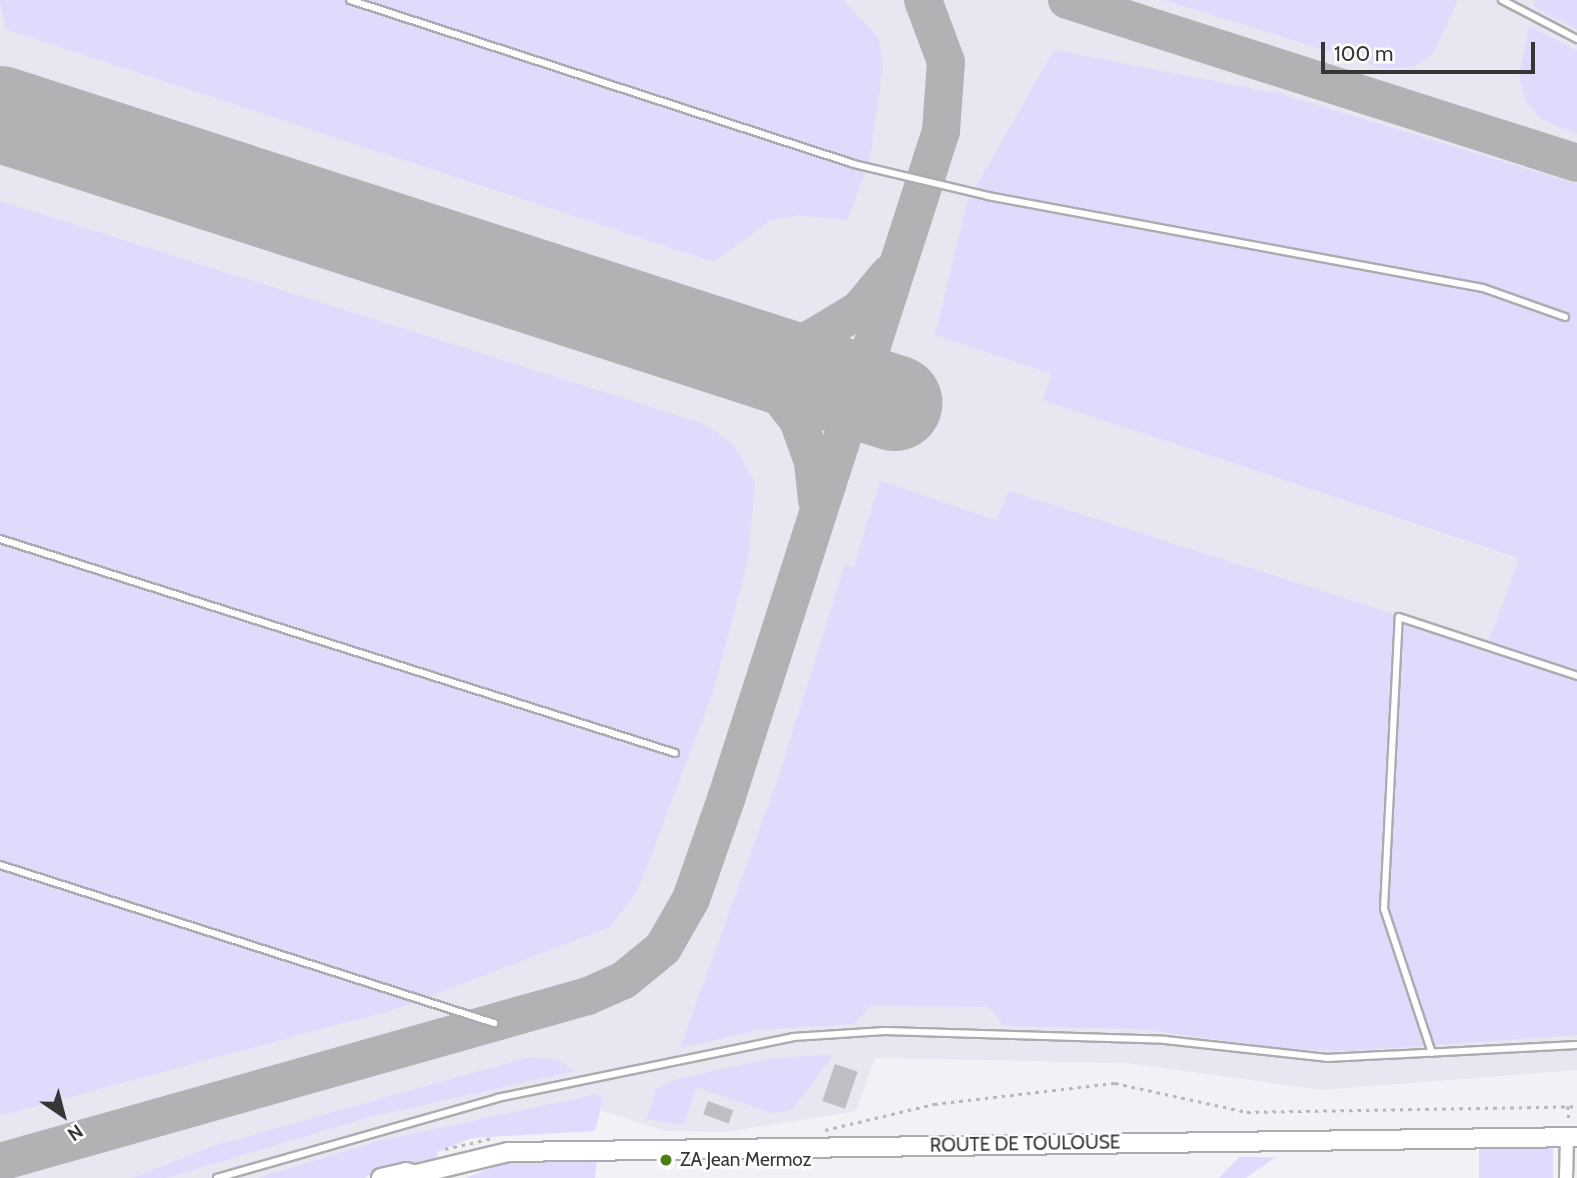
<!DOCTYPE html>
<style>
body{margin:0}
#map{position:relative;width:1577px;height:1178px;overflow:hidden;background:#f2f2f6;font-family:Cabin,sans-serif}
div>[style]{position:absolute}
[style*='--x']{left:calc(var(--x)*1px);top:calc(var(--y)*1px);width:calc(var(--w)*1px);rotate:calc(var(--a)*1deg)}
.built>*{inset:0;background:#e7e6f1}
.green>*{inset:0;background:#dfdbfc;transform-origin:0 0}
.taxiway>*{height:38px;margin:-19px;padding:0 19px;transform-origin:19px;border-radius:19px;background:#b2b2b4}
.runway>*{height:96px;margin:-48px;padding:0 48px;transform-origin:48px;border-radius:48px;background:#b2b2b4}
.building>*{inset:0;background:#bfbfc3;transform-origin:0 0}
.path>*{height:2.5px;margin-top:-1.25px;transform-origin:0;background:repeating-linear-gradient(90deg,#b7b7bb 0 3.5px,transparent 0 8.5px)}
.roads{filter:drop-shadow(2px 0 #acacb0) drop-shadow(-2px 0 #acacb0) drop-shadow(0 2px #acacb0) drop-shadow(0 -2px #acacb0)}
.lane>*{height:6px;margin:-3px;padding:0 3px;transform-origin:3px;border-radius:3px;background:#fff}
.street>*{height:12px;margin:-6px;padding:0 6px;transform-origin:6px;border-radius:6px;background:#fff}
.secondary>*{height:18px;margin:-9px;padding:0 9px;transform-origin:9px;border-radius:9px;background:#fff}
.dots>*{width:19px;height:19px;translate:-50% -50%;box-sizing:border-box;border:4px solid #fff;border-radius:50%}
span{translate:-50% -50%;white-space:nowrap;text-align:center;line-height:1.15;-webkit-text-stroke:5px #fff;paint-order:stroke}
.street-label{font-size:19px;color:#363637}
.poi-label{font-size:19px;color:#363637}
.left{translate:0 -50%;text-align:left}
.north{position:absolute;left:28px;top:1080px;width:70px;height:70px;-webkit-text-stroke:5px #fff;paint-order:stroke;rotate:145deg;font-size:19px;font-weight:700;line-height:28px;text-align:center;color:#363637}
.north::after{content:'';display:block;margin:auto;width:24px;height:32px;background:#363637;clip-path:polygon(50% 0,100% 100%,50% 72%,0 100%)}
.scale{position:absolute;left:1321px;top:42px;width:214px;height:32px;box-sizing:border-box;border:4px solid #363637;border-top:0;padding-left:9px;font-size:21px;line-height:24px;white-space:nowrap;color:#363637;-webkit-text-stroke:5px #fff;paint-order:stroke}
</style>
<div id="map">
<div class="built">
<div style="clip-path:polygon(0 0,1577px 0,1577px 1070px,1322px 1090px,1127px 1063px,875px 1058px,856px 1111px,726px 1132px,666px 1131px,579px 1104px,338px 1178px,0 1178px)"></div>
</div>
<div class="green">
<div style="clip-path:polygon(0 0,843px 0,879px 39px,883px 66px,869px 164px,847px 220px,799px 215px,769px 221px,714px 262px,5px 29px)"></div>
<div style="clip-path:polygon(1163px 0,1458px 0,1433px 54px,1415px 66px,1387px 69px)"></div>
<div style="clip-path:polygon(1535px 0,1577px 0,1577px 30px,1534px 7px)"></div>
<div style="clip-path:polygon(1529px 26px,1577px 51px,1577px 134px,1543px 120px,1526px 102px,1519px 75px)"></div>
<div style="clip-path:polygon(1054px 50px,1281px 94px,1577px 184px,1577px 1035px,1346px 1051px,1288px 1049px,1140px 1029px,1005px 1026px,988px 1007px,870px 1006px,854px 1024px,757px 1030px,680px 1048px,777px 781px,845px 565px,854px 567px,880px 481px,996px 520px,1009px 491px,1488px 644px,1519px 558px,1043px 400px,1051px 374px,935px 335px,967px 202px)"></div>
<div style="clip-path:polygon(0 201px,702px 423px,732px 443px,755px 482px,748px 561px,713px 692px,638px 890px,610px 927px,399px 1008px,0 1116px)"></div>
<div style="clip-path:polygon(833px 1055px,792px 1110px,771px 1113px,696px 1087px,684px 1125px,646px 1119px,656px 1089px,676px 1079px,775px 1058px)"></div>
<div style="clip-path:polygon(530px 1057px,556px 1059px,574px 1071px,370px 1117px,166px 1178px,132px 1178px,213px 1146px)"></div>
<div style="clip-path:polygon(597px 1094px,603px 1100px,595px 1131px,472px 1138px,437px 1152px,436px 1165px,381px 1167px,365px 1178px,258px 1178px,375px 1142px)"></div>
<div style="left:1479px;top:1148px;width:74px;height:30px"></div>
<div style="clip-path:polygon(1239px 1157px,1276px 1157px,1246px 1178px,1219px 1178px)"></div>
<div style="clip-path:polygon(597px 1160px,595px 1178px,466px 1178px,503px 1163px)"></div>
</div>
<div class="taxiway">
<div style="--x:1067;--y:0;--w:535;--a:17.72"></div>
<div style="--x:0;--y:111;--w:12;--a:31"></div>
<div style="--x:722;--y:347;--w:50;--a:2.3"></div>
<div style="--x:772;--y:349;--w:38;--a:-14"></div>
<div style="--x:809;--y:340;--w:58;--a:-31"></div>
<div style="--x:859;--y:310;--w:47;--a:-50.2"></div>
<div style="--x:722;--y:347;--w:58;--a:37.3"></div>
<div style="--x:768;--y:382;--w:48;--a:51.7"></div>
<div style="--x:798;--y:420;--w:45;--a:70.3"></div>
<div style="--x:813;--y:462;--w:39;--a:84"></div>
<div style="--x:0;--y:1162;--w:611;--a:-15.77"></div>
<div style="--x:588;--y:996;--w:39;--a:-24"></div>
<div style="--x:624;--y:980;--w:50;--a:-39.4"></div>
<div style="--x:663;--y:948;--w:56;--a:-60.3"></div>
<div style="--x:691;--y:899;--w:109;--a:-70.7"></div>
<div style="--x:727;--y:796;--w:699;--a:-72.16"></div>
<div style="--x:941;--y:131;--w:69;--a:-85.9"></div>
<div style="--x:946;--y:62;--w:66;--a:-110.4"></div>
</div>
<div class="runway">
<div style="--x:0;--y:114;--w:940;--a:17.91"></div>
</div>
<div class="building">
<div style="left:835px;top:1064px;width:24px;height:39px;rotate:19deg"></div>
<div style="left:708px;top:1101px;width:27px;height:14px;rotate:20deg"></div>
</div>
<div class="path">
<div style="--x:1568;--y:1106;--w:14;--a:86"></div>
<div style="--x:825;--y:1130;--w:112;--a:-13.4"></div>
<div style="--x:934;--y:1104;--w:182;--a:-6.6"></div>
<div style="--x:1115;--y:1083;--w:135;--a:12.4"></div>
<div style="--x:1247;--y:1112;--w:330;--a:-1"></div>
<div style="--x:445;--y:1149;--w:49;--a:-12.9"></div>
</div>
<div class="roads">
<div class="lane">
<div style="--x:350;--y:0;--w:530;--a:18.02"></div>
<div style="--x:854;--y:164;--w:138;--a:13.4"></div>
<div style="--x:988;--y:196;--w:503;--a:10.53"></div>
<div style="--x:1483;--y:288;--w:87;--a:19.5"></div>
<div style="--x:1502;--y:0;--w:85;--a:27.5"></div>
<div style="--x:0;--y:539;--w:708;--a:17.59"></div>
<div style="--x:0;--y:865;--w:519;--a:17.74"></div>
<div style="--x:1432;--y:1053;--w:152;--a:-108.4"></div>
<div style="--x:1384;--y:909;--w:292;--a:-87.1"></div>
<div style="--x:1399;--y:617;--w:188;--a:18.3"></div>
<div style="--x:217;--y:1178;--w:291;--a:-15.9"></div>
<div style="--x:497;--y:1098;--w:302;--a:-11.6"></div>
<div style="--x:793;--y:1037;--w:92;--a:-3.7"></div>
<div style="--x:885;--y:1031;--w:280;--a:1.8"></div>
<div style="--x:1165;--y:1040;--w:163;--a:6.3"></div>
<div style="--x:1327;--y:1058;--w:250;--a:-3"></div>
</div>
<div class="street">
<div style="--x:1566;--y:1178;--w:41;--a:-88.6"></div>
</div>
<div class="secondary">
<div style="--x:417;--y:1174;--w:94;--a:-13.6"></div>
<div style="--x:508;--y:1152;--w:1069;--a:-0.8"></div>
<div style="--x:381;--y:1178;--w:26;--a:-13"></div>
<div style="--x:406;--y:1172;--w:21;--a:17"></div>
</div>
</div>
<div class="dots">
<div style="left:666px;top:1160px;background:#4b7f13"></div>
</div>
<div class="street-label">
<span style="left:1025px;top:1144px;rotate:-1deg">ROUTE DE TOULOUSE</span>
</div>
<div class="poi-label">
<span class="left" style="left:680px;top:1160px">ZA Jean Mermoz</span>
</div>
<div class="north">N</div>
<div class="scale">100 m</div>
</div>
